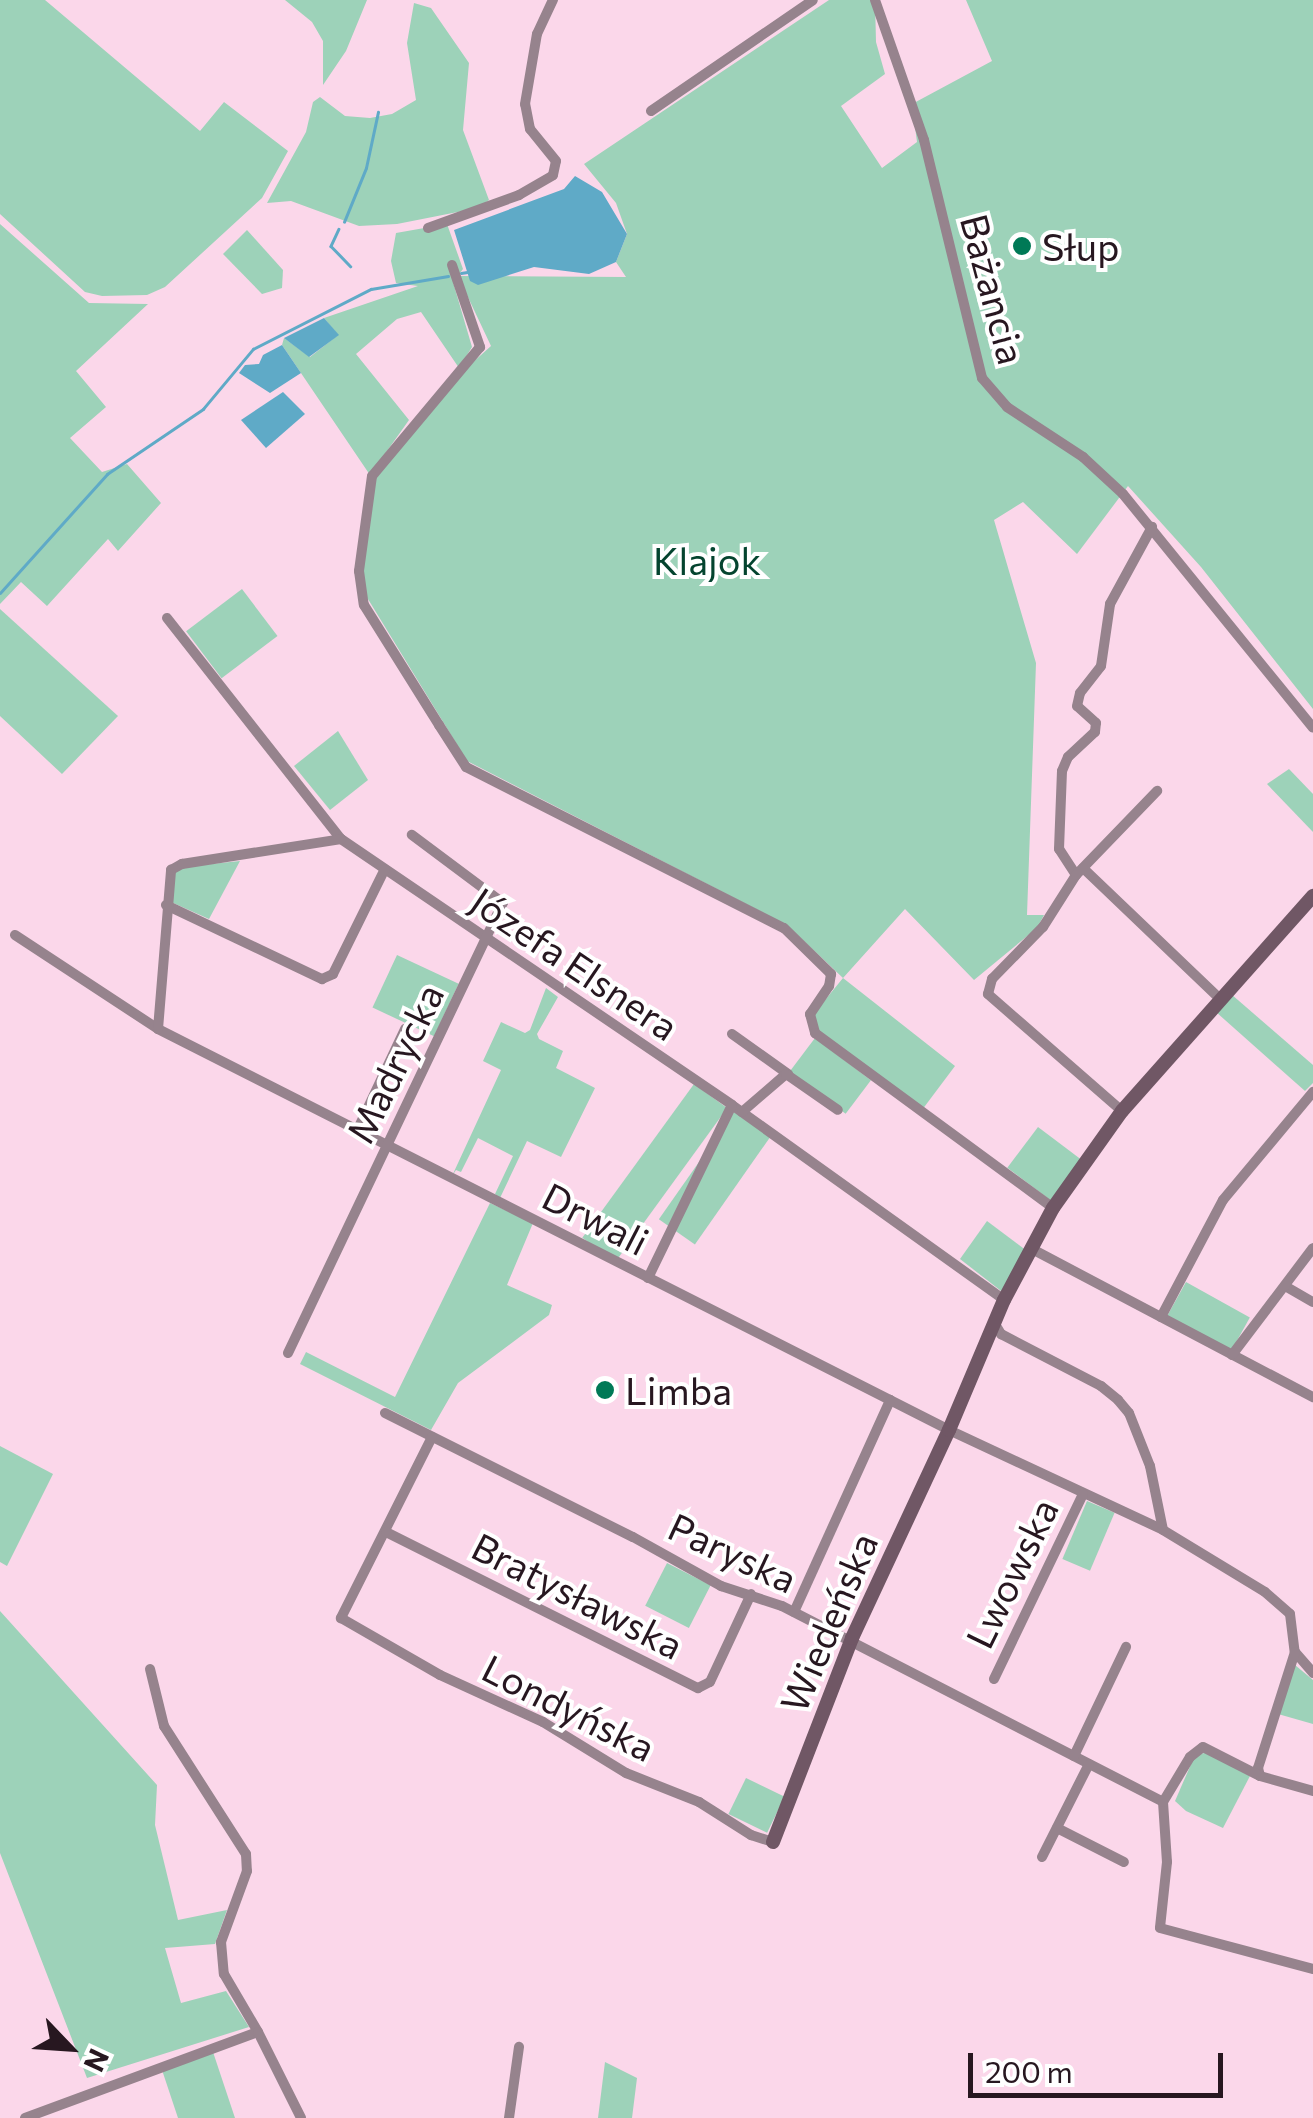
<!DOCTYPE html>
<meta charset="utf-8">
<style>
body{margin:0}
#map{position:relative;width:1313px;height:2118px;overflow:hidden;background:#fbd7ea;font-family:Commissioner,sans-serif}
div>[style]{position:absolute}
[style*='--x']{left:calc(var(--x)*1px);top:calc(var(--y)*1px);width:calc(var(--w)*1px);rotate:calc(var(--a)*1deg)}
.green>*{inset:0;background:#9dd2b9;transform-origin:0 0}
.water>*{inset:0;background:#5faac7}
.stream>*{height:2.5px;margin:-1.25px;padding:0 1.25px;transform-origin:1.25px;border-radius:1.25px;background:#5faac7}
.street>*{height:10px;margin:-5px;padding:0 5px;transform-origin:5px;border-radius:5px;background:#96838d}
.secondary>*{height:14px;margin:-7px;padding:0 7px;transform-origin:7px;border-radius:7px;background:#705765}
.dots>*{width:28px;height:28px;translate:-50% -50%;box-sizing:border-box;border:5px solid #fff;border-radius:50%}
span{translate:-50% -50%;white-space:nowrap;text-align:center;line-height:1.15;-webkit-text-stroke:8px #fff;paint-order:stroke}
.poi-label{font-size:38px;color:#271720}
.left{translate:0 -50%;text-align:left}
.street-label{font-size:38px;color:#271720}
.park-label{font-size:38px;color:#04442f}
.north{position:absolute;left:20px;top:1998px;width:100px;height:100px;-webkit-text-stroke:8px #fff;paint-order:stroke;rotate:115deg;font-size:28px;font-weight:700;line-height:40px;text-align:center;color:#271720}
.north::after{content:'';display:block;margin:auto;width:35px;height:45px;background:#271720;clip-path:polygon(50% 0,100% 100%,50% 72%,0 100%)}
.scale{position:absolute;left:968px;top:2053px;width:255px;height:45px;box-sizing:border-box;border:5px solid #271720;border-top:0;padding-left:12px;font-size:30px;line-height:35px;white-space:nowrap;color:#271720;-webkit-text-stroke:8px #fff;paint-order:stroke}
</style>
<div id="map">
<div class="green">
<div style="clip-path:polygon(0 0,45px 0,200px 131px,224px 102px,288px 151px,262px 198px,165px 287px,147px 295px,102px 296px,85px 292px,0 214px)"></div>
<div style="clip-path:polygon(285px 0,367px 0,346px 51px,323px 85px,323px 41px,312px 22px)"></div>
<div style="clip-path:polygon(829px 0,875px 0,876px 42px,885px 74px,841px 106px,882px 168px,917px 142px,912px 104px,992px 61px,966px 0,1313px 0,1313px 709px,1201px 567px,1128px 486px,1077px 554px,1023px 502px,994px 520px,1036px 663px,1027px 915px,1044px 915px,1037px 928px,974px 980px,905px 909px,843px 978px,955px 1066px,922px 1110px,818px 1031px,812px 1016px,843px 978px,787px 925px,467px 761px,360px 586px,376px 476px,461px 373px,491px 346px,458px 276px,626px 277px,616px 262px,627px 234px,616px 203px,584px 164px)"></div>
<div style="clip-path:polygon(414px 3px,431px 8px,469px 63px,463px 130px,489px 200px,478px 208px,397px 224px,359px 226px,291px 201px,267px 203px,306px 132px,313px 102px,320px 97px,345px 116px,370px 118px,392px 114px,416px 100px,407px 43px)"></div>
<div style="clip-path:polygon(0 224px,89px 303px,148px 304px,76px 371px,106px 407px,70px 438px,102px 472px,127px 464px,161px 503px,118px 551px,108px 539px,47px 606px,21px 582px,0 604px)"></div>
<div style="clip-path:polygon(447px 224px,463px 269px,453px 282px,472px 347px,459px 368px,421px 312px,397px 319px,356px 354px,409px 420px,370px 475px,282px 345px,284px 338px,310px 357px,338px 335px,324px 318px,418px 286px,396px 283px,391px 261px,396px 233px)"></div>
<div style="clip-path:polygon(247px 230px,283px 270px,282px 288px,262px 294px,223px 254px)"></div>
<div style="left:242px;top:589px;width:59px;height:70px;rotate:53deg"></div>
<div style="clip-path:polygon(0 609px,118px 716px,62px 774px,0 716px)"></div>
<div style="clip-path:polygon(338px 731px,368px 780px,330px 810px,294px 766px)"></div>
<div style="clip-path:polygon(1289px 769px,1313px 794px,1313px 832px,1267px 784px)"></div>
<div style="clip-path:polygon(240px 861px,209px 919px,171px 902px,173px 873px,182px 867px)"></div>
<div style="left:397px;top:955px;width:68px;height:58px;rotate:25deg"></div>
<div style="clip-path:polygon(546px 988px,558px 997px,537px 1034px,539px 1039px,563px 1051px,556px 1068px,595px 1088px,561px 1157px,527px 1141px,500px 1198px,495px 1194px,513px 1156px,478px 1138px,461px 1172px,456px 1170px,452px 1176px,501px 1070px,483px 1061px,501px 1022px,525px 1033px,530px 1030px)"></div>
<div style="clip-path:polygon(1231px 994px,1313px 1065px,1313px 1083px,1305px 1091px,1216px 1012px)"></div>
<div style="left:815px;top:1038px;width:70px;height:42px;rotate:37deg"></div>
<div style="left:694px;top:1084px;width:41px;height:190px;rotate:36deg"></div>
<div style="left:734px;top:1112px;width:44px;height:131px;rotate:35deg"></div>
<div style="left:1038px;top:1127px;width:54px;height:51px;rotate:37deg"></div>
<div style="clip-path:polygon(490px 1203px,533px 1223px,507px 1285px,552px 1305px,549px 1315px,458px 1383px,431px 1430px,300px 1364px,306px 1352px,395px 1397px)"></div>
<div style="clip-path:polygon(987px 1221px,1027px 1251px,1005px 1294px,960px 1259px)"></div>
<div style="left:1186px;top:1282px;width:73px;height:39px;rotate:29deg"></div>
<div style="clip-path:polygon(0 1446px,53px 1474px,7px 1566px,0 1562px)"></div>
<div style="left:1087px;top:1501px;width:30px;height:63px;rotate:23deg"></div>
<div style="left:667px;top:1563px;width:49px;height:48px;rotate:27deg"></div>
<div style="clip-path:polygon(0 1611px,157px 1785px,155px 1825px,178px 1920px,227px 1910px,215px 1944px,165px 1948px,181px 2003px,226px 1991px,249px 2027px,87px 2078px,0 1853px)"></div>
<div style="clip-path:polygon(1295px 1665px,1313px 1680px,1313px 1724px,1278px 1714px)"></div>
<div style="clip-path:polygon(1209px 1752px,1251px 1774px,1223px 1828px,1186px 1811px,1175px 1801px,1195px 1755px)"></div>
<div style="left:746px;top:1778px;width:43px;height:40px;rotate:26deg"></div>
<div style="clip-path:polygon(213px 2052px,235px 2118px,178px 2118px,162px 2070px)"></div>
<div style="clip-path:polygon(605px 2062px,637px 2078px,632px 2118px,598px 2118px)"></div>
</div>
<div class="water">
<div style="clip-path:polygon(575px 176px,602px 192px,627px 234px,616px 262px,589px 274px,534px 267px,478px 285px,470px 281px,454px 230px,564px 189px)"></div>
<div style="clip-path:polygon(324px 318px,339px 335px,309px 357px,284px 338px)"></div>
<div style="clip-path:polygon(282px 345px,301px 373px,270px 393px,239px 373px,245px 365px,259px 364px,263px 355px)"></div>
<div style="clip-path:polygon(283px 392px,305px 414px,266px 448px,241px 420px)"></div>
</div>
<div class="stream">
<div style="--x:344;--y:222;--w:58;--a:-67.8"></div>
<div style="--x:366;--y:168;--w:57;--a:-77.9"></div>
<div style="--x:339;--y:229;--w:19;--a:115"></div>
<div style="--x:331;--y:246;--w:28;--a:46"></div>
<div style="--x:461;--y:273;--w:6;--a:-9"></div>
<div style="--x:0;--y:593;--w:160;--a:-48"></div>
<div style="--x:107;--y:474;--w:116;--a:-34.1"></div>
<div style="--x:203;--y:409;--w:78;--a:-50.2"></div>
<div style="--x:253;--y:349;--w:132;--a:-27"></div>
<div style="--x:371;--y:289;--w:78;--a:-9.6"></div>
</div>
<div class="street">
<div style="--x:875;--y:0;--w:148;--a:70.7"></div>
<div style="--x:924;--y:140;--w:245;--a:76.3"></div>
<div style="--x:982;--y:378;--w:38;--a:49"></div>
<div style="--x:1007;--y:407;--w:91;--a:33.3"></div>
<div style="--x:1083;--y:457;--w:54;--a:42.8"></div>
<div style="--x:1123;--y:494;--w:301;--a:50.9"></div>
<div style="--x:651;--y:111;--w:196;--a:-34.4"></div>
<div style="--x:428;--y:228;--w:97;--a:-19.9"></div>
<div style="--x:519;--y:195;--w:39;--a:-30"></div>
<div style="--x:553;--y:175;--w:14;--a:-78"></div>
<div style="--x:556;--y:161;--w:41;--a:-129.1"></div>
<div style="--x:530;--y:129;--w:25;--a:-101"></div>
<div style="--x:525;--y:104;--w:71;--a:-80.3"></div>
<div style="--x:537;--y:34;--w:38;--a:-65"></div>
<div style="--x:452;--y:265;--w:87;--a:71.1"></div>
<div style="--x:480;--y:347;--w:168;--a:129.9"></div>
<div style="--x:372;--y:476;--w:96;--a:97.8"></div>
<div style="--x:359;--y:571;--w:34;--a:82"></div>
<div style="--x:364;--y:605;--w:142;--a:58"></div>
<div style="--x:439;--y:725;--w:50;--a:57.3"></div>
<div style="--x:466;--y:767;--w:356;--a:26.9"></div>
<div style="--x:784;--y:928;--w:66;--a:44.4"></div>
<div style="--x:831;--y:974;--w:12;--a:99"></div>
<div style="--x:829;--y:986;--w:34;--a:124"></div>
<div style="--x:810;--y:1014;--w:20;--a:75"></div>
<div style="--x:815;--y:1033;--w:295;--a:36.3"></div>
<div style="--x:167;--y:618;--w:281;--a:51.8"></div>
<div style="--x:341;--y:839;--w:473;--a:34.2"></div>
<div style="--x:732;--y:1105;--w:335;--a:35.6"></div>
<div style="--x:1083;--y:868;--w:192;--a:43.7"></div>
<div style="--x:1076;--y:875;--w:31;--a:-123"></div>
<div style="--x:1059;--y:849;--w:78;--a:-87.8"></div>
<div style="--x:1062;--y:771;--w:15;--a:-67"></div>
<div style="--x:1068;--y:757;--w:37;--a:-43"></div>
<div style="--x:1095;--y:732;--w:9;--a:-84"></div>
<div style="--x:1096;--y:723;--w:25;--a:-138"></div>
<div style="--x:1077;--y:706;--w:13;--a:-77"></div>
<div style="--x:1080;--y:693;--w:34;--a:-52"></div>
<div style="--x:1101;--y:666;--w:63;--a:-81.7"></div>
<div style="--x:1110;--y:604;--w:88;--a:-61.4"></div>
<div style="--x:166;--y:905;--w:173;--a:25.4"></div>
<div style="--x:322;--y:979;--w:12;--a:-24"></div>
<div style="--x:333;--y:974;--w:117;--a:-63.7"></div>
<div style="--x:15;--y:935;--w:171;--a:33.3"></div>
<div style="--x:158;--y:1029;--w:887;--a:26.88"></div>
<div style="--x:949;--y:1430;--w:236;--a:25"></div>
<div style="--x:158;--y:1029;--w:160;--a:-85.3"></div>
<div style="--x:171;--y:870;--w:13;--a:-29"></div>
<div style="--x:182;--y:864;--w:161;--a:-8.9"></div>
<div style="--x:732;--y:1034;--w:69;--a:35.5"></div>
<div style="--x:1122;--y:1111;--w:178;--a:-138.9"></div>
<div style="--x:988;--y:994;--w:16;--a:-75"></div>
<div style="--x:992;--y:979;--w:73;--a:-45.6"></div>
<div style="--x:1043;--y:927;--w:62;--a:-57.6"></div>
<div style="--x:1076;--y:875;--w:117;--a:-46"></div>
<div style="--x:742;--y:1112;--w:58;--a:-40.8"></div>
<div style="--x:786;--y:1074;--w:63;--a:34.7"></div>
<div style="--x:357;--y:1131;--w:113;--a:-64.8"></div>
<div style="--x:1032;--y:1249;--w:318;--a:27.8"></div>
<div style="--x:648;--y:1278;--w:192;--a:-64.1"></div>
<div style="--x:1285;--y:1286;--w:32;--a:30"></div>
<div style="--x:1161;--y:1317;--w:132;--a:-62.1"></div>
<div style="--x:1223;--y:1200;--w:141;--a:-50.2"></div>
<div style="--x:995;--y:1324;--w:12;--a:59"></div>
<div style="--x:1001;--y:1334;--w:113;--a:27.5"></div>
<div style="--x:1101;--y:1386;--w:22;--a:39"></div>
<div style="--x:1118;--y:1400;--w:17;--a:50"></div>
<div style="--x:1129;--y:1413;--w:57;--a:68.4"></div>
<div style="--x:1150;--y:1466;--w:65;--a:78.5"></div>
<div style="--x:1163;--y:1530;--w:119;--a:31.3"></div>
<div style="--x:1265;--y:1592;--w:33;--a:41"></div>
<div style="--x:1290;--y:1614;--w:38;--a:83"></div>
<div style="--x:1295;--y:1652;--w:28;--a:49"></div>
<div style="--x:288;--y:1353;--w:499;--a:-64.5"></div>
<div style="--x:503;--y:903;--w:114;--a:-143.2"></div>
<div style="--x:1232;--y:1355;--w:134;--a:-52.9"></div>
<div style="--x:385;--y:1413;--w:277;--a:26.6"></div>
<div style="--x:633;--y:1537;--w:101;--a:29.1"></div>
<div style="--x:721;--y:1586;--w:64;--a:18.2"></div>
<div style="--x:782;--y:1606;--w:428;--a:27.2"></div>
<div style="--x:432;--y:1437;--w:203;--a:116.7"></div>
<div style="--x:341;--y:1618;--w:114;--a:29.9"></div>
<div style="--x:440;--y:1675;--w:113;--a:24.5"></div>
<div style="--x:543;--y:1722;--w:97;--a:31.6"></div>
<div style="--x:626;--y:1773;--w:79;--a:21.7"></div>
<div style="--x:699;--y:1802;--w:62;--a:32.4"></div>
<div style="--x:751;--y:1835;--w:23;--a:18"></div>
<div style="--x:386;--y:1532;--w:349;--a:26.6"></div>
<div style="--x:698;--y:1688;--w:13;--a:-27"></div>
<div style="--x:710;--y:1682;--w:97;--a:-65"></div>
<div style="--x:794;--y:1612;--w:233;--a:-65.6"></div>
<div style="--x:1295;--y:1652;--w:122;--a:107.7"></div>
<div style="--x:1258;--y:1768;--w:8;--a:76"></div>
<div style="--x:1260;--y:1776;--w:55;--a:15.8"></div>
<div style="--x:150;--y:1669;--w:59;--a:76.2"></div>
<div style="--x:164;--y:1726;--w:152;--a:57.4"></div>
<div style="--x:246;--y:1854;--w:17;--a:87"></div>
<div style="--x:247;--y:1871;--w:76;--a:110.1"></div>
<div style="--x:221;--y:1942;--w:32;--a:85"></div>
<div style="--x:224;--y:1974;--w:67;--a:59.6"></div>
<div style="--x:994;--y:1679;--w:205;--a:-64.3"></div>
<div style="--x:1074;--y:1756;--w:121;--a:-64.5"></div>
<div style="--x:1163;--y:1802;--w:60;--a:86.2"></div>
<div style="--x:1167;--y:1862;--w:66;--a:96.1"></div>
<div style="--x:1160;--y:1928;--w:158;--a:15"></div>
<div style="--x:1163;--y:1802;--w:52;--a:-59"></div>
<div style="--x:1190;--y:1757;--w:16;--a:-38"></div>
<div style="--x:1203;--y:1747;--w:64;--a:27"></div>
<div style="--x:1057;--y:1828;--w:75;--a:26.9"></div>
<div style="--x:1042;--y:1857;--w:104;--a:-63.2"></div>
<div style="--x:25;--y:2118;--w:248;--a:-20.3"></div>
<div style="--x:258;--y:2032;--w:96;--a:63.4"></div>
<div style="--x:509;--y:2118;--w:72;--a:-82"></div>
</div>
<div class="secondary">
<div style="--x:773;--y:1842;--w:219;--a:-68.8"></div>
<div style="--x:852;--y:1638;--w:230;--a:-65"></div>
<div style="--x:949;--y:1430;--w:141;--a:-67.1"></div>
<div style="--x:1004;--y:1300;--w:104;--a:-62"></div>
<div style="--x:1053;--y:1208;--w:119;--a:-54.6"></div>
<div style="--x:1122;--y:1111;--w:288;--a:-48.4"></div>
</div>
<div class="dots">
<div style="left:1022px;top:246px;background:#007956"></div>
<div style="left:605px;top:1390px;background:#007956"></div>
</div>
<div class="poi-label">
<span class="left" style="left:1042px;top:246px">Słup</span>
<span class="left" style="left:625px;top:1390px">Limba</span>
</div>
<div class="street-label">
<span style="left:994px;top:289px;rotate:75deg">Bażancia</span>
<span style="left:575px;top:963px;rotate:34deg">Józefa Elsnera</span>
<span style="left:394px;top:1063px;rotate:-64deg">Madrycka</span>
<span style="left:596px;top:1218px;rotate:27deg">Drwali</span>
<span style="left:733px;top:1552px;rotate:25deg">Paryska</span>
<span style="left:1011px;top:1573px;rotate:-64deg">Lwowska</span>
<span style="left:578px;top:1595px;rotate:27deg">Bratysławska</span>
<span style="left:828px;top:1622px;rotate:-67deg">Wiedeńska</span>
<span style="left:569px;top:1707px;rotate:27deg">Londyńska</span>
</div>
<div class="park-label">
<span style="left:707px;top:560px">Klajok</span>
</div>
<div class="north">N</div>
<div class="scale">200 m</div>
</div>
